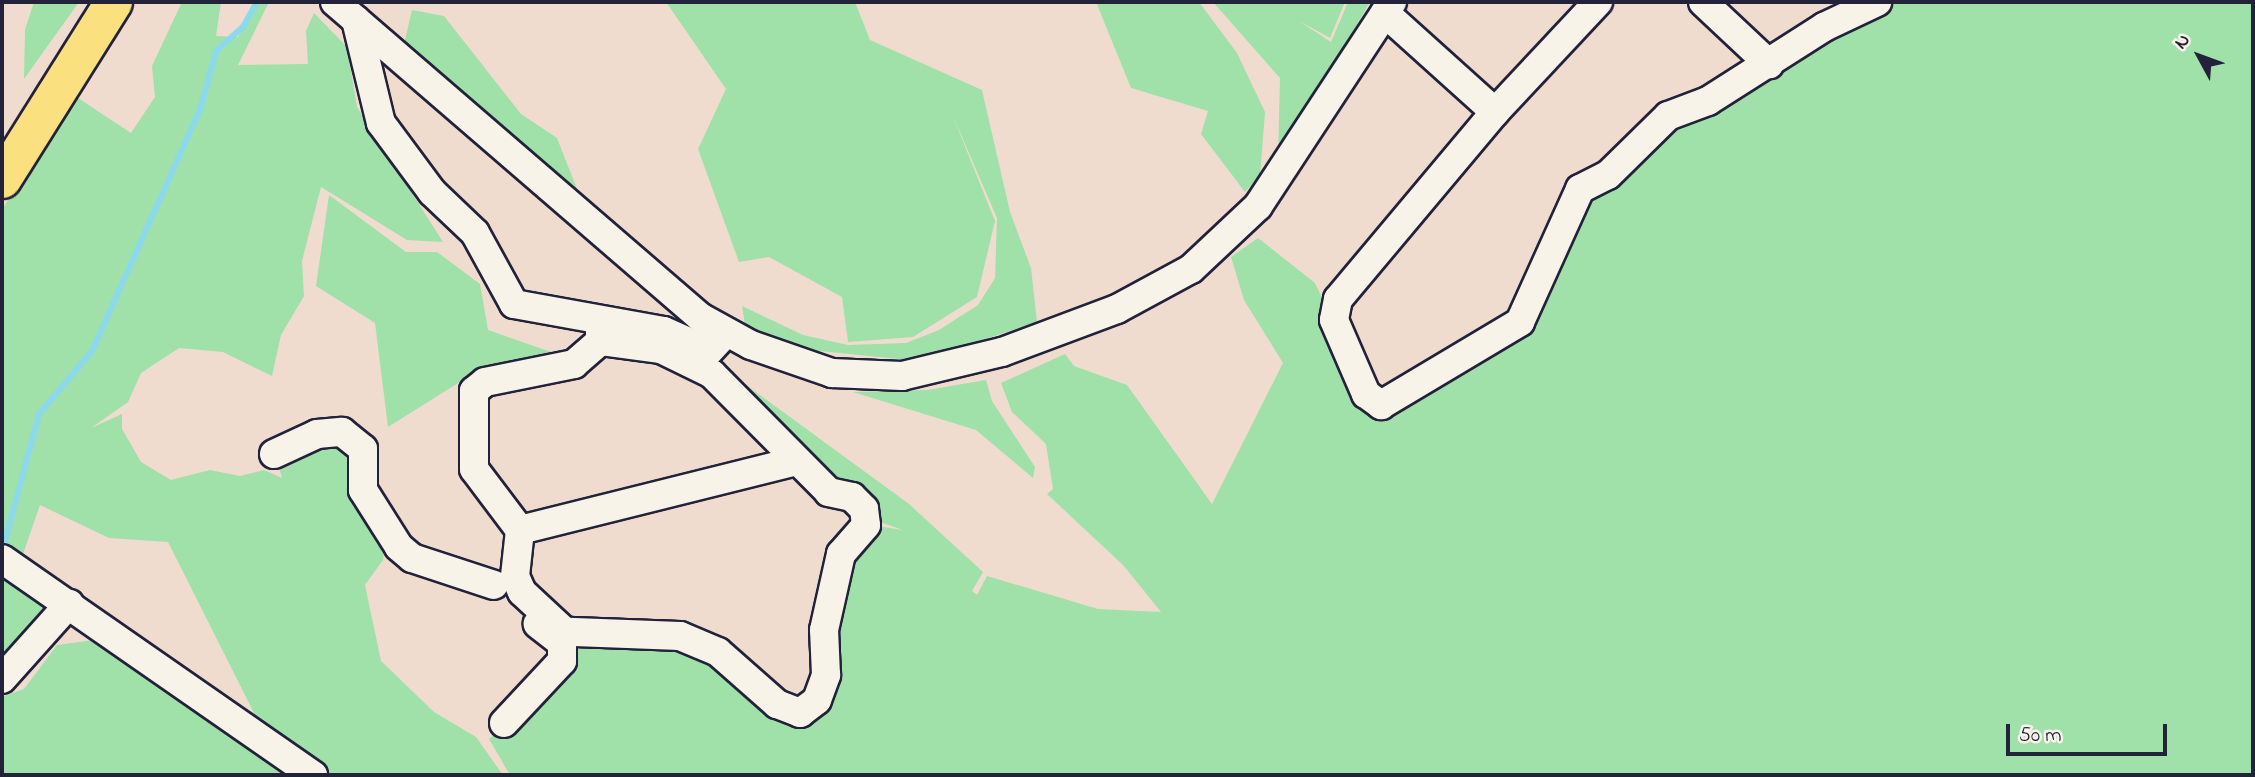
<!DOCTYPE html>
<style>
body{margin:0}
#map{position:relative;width:2255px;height:777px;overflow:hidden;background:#efdccf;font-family:"Indie Flower",sans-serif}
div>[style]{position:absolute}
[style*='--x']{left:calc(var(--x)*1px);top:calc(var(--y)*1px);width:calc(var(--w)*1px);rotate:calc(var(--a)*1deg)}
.green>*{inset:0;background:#a0e0a9}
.stream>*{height:6px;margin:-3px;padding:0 3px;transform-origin:3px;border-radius:3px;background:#8cd9eb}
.roads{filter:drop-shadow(2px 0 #22223b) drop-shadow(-2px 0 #22223b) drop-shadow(0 2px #22223b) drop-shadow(0 -2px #22223b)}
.minor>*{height:28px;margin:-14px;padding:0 14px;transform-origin:14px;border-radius:14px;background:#f7f3e8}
.major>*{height:37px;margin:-18.5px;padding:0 18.5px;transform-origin:18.5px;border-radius:18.5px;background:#fbe080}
span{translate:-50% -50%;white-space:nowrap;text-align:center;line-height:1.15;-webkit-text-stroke:5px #f7f3e8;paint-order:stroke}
.frame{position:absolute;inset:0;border:4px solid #22223b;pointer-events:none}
.north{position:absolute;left:2164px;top:21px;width:70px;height:70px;-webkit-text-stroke:5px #f7f3e8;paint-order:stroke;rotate:311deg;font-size:19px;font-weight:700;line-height:28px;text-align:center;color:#22223b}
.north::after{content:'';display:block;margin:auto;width:24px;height:32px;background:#22223b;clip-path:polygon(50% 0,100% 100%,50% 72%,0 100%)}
.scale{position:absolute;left:2006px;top:724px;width:161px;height:32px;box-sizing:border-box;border:4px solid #22223b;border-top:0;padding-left:9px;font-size:21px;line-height:24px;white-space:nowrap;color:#22223b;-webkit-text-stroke:5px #f7f3e8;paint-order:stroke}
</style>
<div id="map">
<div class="green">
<div style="clip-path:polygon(34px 2px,79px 2px,24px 79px,25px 30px)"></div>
<div style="clip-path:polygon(182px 2px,221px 2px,216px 36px,238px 37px,255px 2px,269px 2px,238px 65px,308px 64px,306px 31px,314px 13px,347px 47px,357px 107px,443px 242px,407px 240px,321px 187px,302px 261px,304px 296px,281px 335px,272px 376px,223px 352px,179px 348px,141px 373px,128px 402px,91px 428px,122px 414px,122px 429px,141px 462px,171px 480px,210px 470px,240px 476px,264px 470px,282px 478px,277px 460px,342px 432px,387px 533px,383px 560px,365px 585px,381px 661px,434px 712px,476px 737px,503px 775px,313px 775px,268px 741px,168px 542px,109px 538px,40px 505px,22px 557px,2px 545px,2px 210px,72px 94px,131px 133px,155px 97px,152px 66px)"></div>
<div style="clip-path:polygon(666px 2px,855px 2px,870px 40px,982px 90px,1010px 212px,1031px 268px,1037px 322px,919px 361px,810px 350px,745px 325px,742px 306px,803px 335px,848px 345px,906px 343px,939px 330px,978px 305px,995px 278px,997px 218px,952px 114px,995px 221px,977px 297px,913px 337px,848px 342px,842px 297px,769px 257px,739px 262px,698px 149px,726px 89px)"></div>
<div style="clip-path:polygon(1096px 2px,1199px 2px,1237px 53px,1265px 112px,1260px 176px,1245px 192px,1201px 134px,1208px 111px,1131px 88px)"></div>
<div style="clip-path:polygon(1213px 2px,1345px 2px,1330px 38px,1299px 21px,1331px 42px,1348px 2px,1370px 2px,1278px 159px,1280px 78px)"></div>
<div style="clip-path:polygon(1885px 2px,2253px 2px,2253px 775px,510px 775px,489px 739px,555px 686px,579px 646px,615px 638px,707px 652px,761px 701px,817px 700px,835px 581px,877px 526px,903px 530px,871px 519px,716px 363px,909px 504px,983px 572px,972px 591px,977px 595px,987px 576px,1098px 609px,1161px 612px,1124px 566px,1047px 494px,1053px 489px,1046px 444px,1012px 412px,1001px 383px,1065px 354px,1074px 366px,1127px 385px,1212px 504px,1283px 363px,1244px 300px,1231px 257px,1258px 238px,1315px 283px,1375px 409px,1520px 322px,1582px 195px,1670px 121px)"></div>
<div style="clip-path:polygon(412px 10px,444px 16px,521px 114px,557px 138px,577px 189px,404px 44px)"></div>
<div style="clip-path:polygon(329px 195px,406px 252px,437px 252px,480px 284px,488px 330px,551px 352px,463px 380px,388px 427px,375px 323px,316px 286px)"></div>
<div style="clip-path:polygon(986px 380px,992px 401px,1035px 467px,1033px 478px,976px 430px,853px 392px,927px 390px)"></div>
<div style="clip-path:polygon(2px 569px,53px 609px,2px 660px)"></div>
<div style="clip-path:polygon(101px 639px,293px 775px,2px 775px,2px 697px,24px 689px,57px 645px)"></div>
</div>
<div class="stream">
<div style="--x:2;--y:552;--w:143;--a:-75"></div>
<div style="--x:39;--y:414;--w:82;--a:-49.9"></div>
<div style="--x:92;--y:351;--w:264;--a:-65.9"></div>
<div style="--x:200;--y:110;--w:61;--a:-74.8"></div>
<div style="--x:216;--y:51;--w:36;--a:-42"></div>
<div style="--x:243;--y:27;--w:29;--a:-61"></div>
</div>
<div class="roads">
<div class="minor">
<div style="--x:335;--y:2;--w:482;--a:40.8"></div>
<div style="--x:700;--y:317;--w:58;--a:28.8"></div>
<div style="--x:751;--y:345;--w:86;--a:19.1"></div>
<div style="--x:832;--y:373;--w:70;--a:2.5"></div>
<div style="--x:902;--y:376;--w:103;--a:-13.5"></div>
<div style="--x:1002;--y:352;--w:123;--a:-20.5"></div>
<div style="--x:1117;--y:309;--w:84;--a:-28.4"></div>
<div style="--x:1191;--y:269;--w:92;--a:-43.2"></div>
<div style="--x:1258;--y:206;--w:244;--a:-56.7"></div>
<div style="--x:1598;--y:2;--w:151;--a:133.1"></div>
<div style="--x:1495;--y:112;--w:244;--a:130"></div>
<div style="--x:1338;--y:299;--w:21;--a:101"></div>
<div style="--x:1334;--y:320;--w:81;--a:66.6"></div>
<div style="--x:1366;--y:394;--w:19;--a:36"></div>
<div style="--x:1381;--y:405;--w:162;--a:-30.8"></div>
<div style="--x:1520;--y:322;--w:146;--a:-65.7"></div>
<div style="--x:1580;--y:189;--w:31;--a:-27"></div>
<div style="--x:1608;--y:175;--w:84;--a:-44.5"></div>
<div style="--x:1668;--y:116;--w:43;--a:-20.6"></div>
<div style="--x:1708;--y:101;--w:138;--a:-32.5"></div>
<div style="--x:1824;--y:27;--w:59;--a:-25.3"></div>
<div style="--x:1703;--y:2;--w:91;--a:43.2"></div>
<div style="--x:1385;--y:13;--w:148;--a:42"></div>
<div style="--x:356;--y:20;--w:106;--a:76.4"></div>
<div style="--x:381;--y:123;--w:86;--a:53.5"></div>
<div style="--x:432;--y:192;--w:59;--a:43.6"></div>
<div style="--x:475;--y:233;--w:81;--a:61.2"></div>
<div style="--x:514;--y:304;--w:152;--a:10.2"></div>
<div style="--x:664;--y:331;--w:49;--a:24"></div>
<div style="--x:709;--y:351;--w:25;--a:-47"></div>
<div style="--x:274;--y:454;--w:47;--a:-24.9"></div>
<div style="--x:317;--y:434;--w:25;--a:-5"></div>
<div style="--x:342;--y:432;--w:27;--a:39"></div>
<div style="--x:363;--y:449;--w:41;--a:90"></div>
<div style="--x:363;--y:490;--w:67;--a:57.7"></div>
<div style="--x:399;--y:547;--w:17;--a:40"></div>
<div style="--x:412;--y:558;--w:86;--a:18.2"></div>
<div style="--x:520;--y:530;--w:76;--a:-127"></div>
<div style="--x:474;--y:469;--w:78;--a:-90"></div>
<div style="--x:474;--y:391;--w:14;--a:-39"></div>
<div style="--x:485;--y:382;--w:91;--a:-11.4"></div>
<div style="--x:574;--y:364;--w:35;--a:-41"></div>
<div style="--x:600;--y:341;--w:17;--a:-90"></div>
<div style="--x:2;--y:559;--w:379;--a:34.8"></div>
<div style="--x:548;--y:631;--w:132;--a:2.2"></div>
<div style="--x:680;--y:636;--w:41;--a:22.8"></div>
<div style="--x:718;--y:652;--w:79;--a:41.4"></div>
<div style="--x:777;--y:704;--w:25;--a:21"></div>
<div style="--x:800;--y:713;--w:21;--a:-37"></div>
<div style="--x:817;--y:700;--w:27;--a:-70"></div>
<div style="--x:826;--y:675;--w:45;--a:-92.5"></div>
<div style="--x:824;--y:630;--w:78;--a:-77.4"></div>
<div style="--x:841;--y:554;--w:38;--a:-49"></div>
<div style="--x:866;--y:525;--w:16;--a:-97"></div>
<div style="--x:864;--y:509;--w:17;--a:-135"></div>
<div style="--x:852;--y:497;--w:24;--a:-168"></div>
<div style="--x:829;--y:492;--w:166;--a:-134.8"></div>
<div style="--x:712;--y:374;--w:57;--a:-153.9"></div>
<div style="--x:661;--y:349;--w:62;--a:-172.5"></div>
<div style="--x:564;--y:631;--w:57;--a:-137.1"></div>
<div style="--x:522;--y:592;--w:17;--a:-114"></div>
<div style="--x:515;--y:576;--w:46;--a:-83.8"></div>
<div style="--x:520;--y:530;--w:284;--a:-14"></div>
<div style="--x:2;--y:679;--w:101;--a:-48.2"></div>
<div style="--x:504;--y:723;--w:85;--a:-46.9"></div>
<div style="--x:562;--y:661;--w:18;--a:-90"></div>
<div style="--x:562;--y:643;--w:31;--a:-142"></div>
</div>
<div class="major">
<div style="--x:2;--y:179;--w:209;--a:-57.9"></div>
</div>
</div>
<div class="frame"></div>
<div class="north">N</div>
<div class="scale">50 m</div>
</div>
